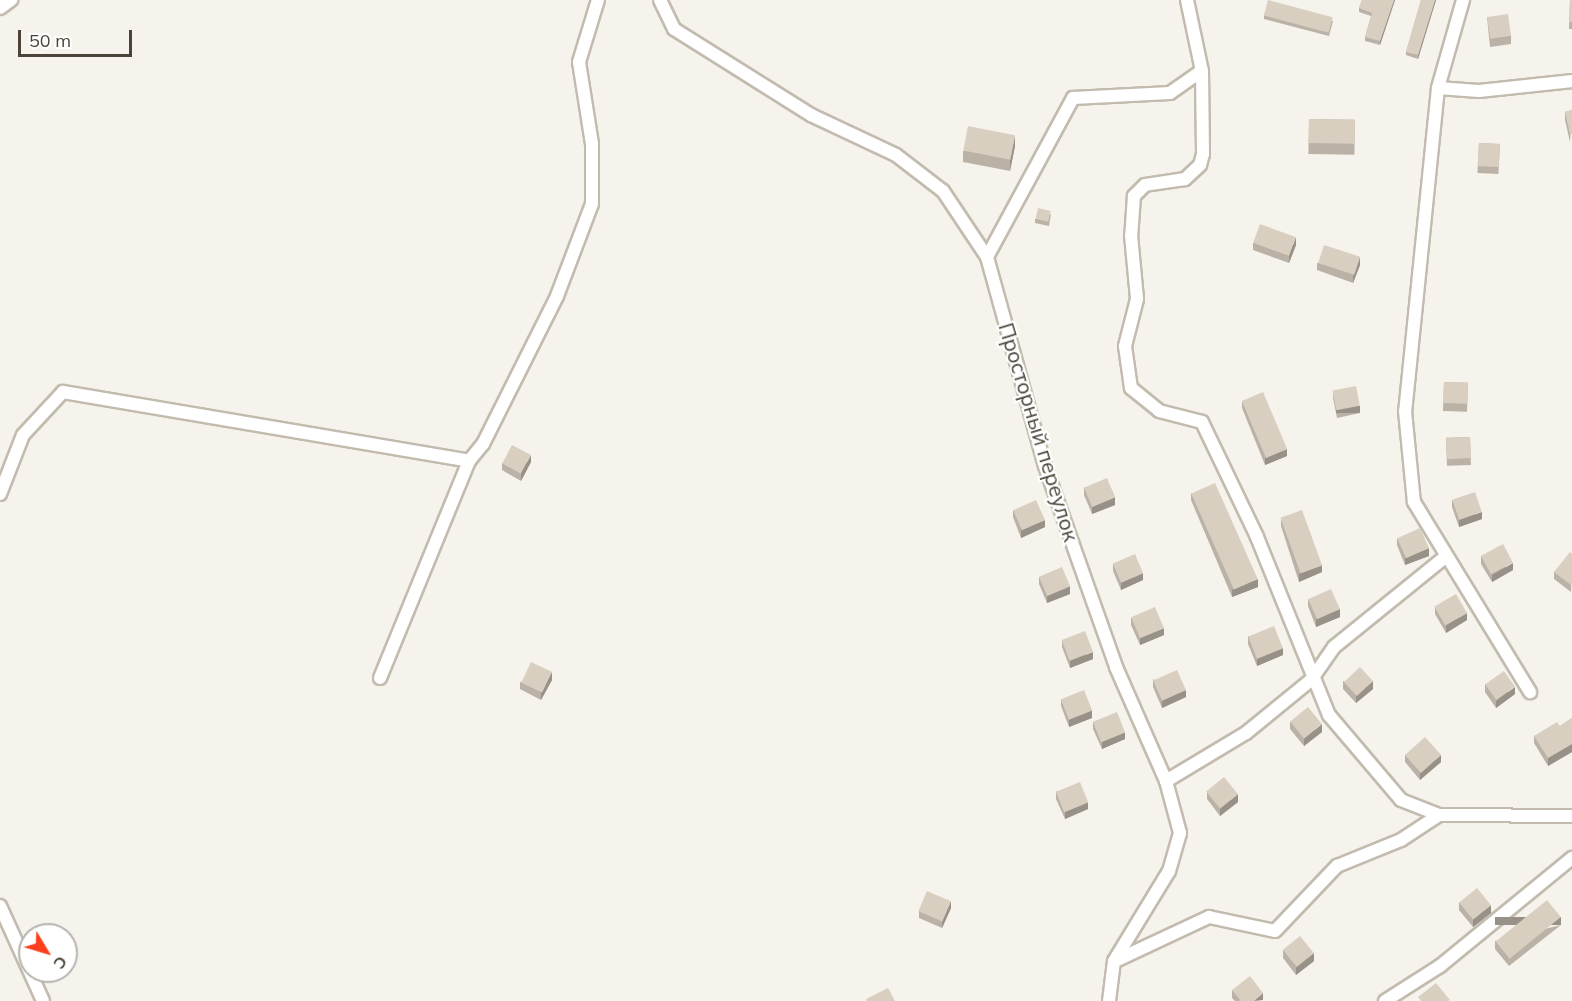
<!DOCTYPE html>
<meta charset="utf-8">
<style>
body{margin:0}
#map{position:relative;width:1572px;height:1001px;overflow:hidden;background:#f6f3ec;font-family:Mulish,sans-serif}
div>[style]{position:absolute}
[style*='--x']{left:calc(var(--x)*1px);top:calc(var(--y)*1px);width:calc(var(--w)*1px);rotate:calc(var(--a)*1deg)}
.roads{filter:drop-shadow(2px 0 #c2bbae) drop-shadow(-2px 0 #c2bbae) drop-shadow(0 2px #c2bbae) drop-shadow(0 -2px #c2bbae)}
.street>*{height:12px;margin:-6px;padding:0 6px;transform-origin:6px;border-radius:6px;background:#fff}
.wall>*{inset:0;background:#bab2a6;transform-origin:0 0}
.shaded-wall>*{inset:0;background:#979187;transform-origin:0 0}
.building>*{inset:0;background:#d8cfc1;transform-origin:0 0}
span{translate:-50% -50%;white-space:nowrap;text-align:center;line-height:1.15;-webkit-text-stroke:4.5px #fff;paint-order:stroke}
.street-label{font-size:21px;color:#4b4439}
.north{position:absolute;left:18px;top:923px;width:60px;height:60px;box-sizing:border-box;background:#fff;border:2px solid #b7b4b0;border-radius:50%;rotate:128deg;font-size:16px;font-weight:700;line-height:24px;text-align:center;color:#4b4439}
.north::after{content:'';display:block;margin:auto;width:21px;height:27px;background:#fc3f1d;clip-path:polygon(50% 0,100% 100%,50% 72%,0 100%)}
.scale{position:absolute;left:18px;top:30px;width:114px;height:27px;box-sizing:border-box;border:3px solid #4b4439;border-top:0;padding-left:8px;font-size:18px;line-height:21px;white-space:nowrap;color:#4b4439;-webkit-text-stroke:4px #fff;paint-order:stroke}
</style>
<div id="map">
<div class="roads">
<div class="street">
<div style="--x:660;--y:0;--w:32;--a:64"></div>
<div style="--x:674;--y:29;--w:162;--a:32.1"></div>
<div style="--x:811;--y:115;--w:94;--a:25.2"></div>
<div style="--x:896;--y:155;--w:59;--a:37.5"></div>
<div style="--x:943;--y:191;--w:79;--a:56.3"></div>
<div style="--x:987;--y:257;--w:217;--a:74.5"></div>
<div style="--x:1045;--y:466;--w:213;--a:70.5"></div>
<div style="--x:1116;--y:667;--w:124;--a:66.3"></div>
<div style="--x:1166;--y:781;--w:54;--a:74.9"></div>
<div style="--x:1180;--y:833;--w:40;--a:106"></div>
<div style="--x:1169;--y:871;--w:105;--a:121.4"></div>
<div style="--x:1114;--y:961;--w:40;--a:97.1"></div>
<div style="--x:1187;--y:0;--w:73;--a:78.1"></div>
<div style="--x:1202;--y:71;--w:83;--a:89.3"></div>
<div style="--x:1203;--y:154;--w:11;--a:105"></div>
<div style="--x:1200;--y:165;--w:21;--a:137"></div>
<div style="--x:1185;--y:179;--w:40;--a:171.5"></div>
<div style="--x:1145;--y:185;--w:16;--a:135"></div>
<div style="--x:1134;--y:196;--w:39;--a:94"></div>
<div style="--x:1131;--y:235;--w:64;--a:84.6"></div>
<div style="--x:1137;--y:299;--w:49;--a:104.3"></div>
<div style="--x:1125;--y:346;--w:42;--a:81.9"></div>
<div style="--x:1131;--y:388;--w:36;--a:39"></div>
<div style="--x:1159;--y:411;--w:44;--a:14.3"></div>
<div style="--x:1202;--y:422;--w:127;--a:64.4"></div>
<div style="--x:1257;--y:537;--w:192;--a:68"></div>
<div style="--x:1329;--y:715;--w:111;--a:49.7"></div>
<div style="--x:1401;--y:800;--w:41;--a:21.5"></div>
<div style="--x:1463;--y:0;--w:91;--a:105.9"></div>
<div style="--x:1438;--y:88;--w:325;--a:95.8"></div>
<div style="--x:1405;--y:411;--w:91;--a:84.4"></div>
<div style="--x:1414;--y:502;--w:223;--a:58.6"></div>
<div style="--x:0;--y:8;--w:14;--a:-36"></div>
<div style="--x:1438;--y:88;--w:41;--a:4.2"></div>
<div style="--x:1479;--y:91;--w:94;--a:-6.1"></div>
<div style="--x:987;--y:257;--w:181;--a:-61.6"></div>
<div style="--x:1073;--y:98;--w:97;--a:-3"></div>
<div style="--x:1170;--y:93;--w:39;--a:-35"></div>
<div style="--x:0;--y:494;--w:63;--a:-68.7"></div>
<div style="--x:23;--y:435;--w:59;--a:-47.1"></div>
<div style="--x:63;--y:392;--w:412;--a:9.6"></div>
<div style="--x:380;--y:678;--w:235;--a:-67.7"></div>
<div style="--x:469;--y:461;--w:22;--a:-51"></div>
<div style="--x:483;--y:444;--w:165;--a:-63.4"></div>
<div style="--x:557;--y:296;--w:98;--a:-69.2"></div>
<div style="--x:592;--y:204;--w:60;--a:-90"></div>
<div style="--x:592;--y:144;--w:83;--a:-99"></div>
<div style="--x:579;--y:62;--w:65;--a:-73"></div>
<div style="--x:1166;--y:781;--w:93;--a:-31"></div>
<div style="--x:1246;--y:733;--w:84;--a:-39.2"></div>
<div style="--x:1311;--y:680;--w:40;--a:-55.1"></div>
<div style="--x:1334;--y:647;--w:141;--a:-39"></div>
<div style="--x:0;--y:906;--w:104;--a:65.6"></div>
<div style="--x:1115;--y:961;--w:104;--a:-25.1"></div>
<div style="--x:1209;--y:917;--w:67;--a:12"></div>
<div style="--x:1275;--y:931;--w:90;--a:-46.4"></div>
<div style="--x:1337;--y:866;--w:69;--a:-22.1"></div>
<div style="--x:1401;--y:840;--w:45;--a:-33.3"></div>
<div style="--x:1439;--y:815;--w:133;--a:0.4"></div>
<div style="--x:1385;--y:1001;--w:65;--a:-32.5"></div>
<div style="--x:1440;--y:966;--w:171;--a:-39.3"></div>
</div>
</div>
<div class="wall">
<div style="clip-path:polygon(1362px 0,1395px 0,1380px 45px,1365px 41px,1365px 37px,1371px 16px,1359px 12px,1359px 8px)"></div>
<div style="clip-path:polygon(1421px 0,1436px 0,1418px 59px,1406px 55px,1406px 52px)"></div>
<div style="clip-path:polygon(1570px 0,1572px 0,1572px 29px,1569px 29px)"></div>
<div style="clip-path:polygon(1264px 15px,1333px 21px,1329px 36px,1264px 19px)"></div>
<div style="clip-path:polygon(1487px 17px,1511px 36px,1511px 44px,1490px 47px)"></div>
<div style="clip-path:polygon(1572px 110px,1570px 142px,1565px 120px,1565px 112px)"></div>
<div style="left:1309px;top:119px;width:46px;height:35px;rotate:1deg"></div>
<div style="left:1479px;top:143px;width:21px;height:30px;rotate:3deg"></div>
<div style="clip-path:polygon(1015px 146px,1010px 171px,963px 162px,963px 151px)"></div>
<div style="clip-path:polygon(1051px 214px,1049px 226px,1035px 223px,1035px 219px)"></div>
<div style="clip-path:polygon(1253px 243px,1296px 245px,1289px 263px,1253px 250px)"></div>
<div style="clip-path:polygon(1317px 263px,1360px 265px,1353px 283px,1317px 270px)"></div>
<div style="left:1444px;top:382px;width:24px;height:29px;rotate:2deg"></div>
<div style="clip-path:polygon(1333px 391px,1360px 413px,1337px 418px,1333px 398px)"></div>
<div style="clip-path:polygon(1242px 401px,1287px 456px,1265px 465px,1242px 408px)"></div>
<div style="left:1470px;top:437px;width:28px;height:24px;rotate:88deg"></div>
<div style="clip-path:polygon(531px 462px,521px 481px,502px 470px,502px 463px)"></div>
<div style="clip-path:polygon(1084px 487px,1115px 505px,1092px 514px,1084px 495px)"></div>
<div style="clip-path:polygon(1191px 493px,1258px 587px,1232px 597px,1191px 500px)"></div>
<div style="clip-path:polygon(1452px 500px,1482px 519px,1459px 527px,1452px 507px)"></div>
<div style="clip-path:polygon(1013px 510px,1045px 527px,1021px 538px,1013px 517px)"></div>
<div style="clip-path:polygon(1281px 519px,1322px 572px,1299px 582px,1281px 526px)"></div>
<div style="clip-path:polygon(1397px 538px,1429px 556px,1405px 565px,1397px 545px)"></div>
<div style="clip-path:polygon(1572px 554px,1571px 592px,1554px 579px,1554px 572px)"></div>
<div style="clip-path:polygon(1481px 556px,1513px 570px,1492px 582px,1481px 564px)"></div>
<div style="clip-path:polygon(1113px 563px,1143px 580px,1121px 590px,1113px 571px)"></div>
<div style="clip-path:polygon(1039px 577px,1070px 594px,1047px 603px,1039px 584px)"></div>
<div style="clip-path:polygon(1308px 599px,1340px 617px,1316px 627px,1308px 606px)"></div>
<div style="clip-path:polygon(1435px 607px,1467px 620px,1446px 633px,1435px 614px)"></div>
<div style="clip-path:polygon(1131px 618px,1164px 635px,1140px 645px,1131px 625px)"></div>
<div style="clip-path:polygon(1248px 636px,1283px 655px,1257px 666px,1248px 644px)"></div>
<div style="clip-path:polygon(1062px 640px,1093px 659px,1070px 668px,1062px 647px)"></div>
<div style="clip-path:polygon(1153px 679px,1186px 697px,1162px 708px,1153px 687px)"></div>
<div style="clip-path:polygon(552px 680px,541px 700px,520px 689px,520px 682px)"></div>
<div style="clip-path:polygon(1343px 681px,1373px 689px,1356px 703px,1343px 689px)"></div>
<div style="clip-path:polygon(1485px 684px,1515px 694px,1496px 708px,1485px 692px)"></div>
<div style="clip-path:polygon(1061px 699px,1092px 718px,1069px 727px,1061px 706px)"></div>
<div style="clip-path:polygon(1572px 718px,1572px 752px,1548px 766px,1534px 743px,1534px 736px,1560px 726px)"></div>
<div style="clip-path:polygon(1093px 722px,1125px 739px,1102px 749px,1093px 729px)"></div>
<div style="clip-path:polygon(1290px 722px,1322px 732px,1304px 746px,1290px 729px)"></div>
<div style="clip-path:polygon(1405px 755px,1441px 762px,1420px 780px,1405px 762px)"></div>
<div style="clip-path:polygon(1056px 791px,1088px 809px,1065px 819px,1056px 799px)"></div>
<div style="clip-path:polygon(1207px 792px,1238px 802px,1220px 816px,1207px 799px)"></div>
<div style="clip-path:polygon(1459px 902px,1491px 913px,1473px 927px,1459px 910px)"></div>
<div style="clip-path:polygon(951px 908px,942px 928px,919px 918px,919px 911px)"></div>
<div style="clip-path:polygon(1561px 925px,1509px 966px,1495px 949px,1495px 941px)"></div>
<div style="clip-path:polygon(1283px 950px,1314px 961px,1296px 975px,1283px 958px)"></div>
<div style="clip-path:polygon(1232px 990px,1263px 1000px,1235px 1001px,1232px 998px)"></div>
</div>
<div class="shaded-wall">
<div style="clip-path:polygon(1394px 0,1395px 0,1380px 45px,1380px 41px)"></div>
<div style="clip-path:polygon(1435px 0,1436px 0,1418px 59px,1418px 55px)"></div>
<div style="clip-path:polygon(1015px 135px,1015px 146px,1010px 171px,1010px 160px)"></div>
<div style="clip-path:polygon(1296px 237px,1296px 245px,1289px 263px,1289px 256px)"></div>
<div style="clip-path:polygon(1360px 257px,1360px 265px,1353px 283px,1353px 276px)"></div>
<div style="left:1360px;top:406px;width:7px;height:24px;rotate:90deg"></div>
<div style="clip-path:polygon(1287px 449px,1287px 456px,1265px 465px,1265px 458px)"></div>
<div style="clip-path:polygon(531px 455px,531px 462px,521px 481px,521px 473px)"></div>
<div style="clip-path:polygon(1115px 497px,1115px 505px,1092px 514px,1092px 507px)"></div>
<div style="clip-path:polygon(1482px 512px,1482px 519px,1459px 527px,1459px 520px)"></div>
<div style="clip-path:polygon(1045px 520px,1045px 527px,1021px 538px,1021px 530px)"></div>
<div style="clip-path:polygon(1429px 548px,1429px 556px,1405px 565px,1405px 558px)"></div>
<div style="clip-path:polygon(1513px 563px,1513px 570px,1492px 582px,1492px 575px)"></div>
<div style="clip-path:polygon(1322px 565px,1322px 572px,1299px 582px,1299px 574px)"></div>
<div style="clip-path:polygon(1143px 573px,1143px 580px,1121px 590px,1121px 582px)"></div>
<div style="clip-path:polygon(1258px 579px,1258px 587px,1232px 597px,1232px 590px)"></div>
<div style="clip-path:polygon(1070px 586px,1070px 594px,1047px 603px,1047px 596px)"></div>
<div style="clip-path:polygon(1340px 609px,1340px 617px,1316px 627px,1316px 619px)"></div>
<div style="clip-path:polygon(1467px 613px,1467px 620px,1446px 633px,1446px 625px)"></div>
<div style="clip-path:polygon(1164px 628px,1164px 635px,1140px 645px,1140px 638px)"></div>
<div style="clip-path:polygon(1283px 648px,1283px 655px,1257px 666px,1257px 659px)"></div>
<div style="clip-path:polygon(1093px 652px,1093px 659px,1070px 668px,1070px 661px)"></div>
<div style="clip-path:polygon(552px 672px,552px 680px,541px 700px,541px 692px)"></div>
<div style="clip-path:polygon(1373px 681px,1373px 689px,1356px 703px,1356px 696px)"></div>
<div style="clip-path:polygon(1515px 687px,1515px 694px,1496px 708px,1496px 701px)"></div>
<div style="clip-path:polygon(1186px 690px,1186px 697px,1162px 708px,1162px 700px)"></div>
<div style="clip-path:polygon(1092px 710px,1092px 718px,1069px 727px,1069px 719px)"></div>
<div style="clip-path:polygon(1322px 724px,1322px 732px,1304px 746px,1304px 739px)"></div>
<div style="clip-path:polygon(1125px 732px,1125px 739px,1102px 749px,1102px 742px)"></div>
<div style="clip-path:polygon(1572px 744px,1572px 752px,1548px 766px,1548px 758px)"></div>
<div style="clip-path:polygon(1441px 755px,1441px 762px,1420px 780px,1420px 773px)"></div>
<div style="clip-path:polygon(1238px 794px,1238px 802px,1220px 816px,1220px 809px)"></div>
<div style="clip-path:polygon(1088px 802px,1088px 809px,1065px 819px,1065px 812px)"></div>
<div style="clip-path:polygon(951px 901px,951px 908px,942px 928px,942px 921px)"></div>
<div style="clip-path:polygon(1491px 905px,1491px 913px,1473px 927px,1473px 920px)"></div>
<div style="left:1561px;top:917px;width:8px;height:66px;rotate:90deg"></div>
<div style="clip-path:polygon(1314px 953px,1314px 961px,1296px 975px,1296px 967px)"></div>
<div style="clip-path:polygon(1263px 993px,1263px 1000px,1254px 1001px)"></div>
</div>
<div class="building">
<div style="left:1268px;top:0;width:67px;height:16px;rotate:15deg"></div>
<div style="clip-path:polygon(1362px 0,1394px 0,1380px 41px,1365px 37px,1372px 13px,1359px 8px)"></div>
<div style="clip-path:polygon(1421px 0,1435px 0,1418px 55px,1406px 52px)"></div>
<div style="clip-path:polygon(1570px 0,1572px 0,1572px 22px,1569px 22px)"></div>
<div style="left:1508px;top:14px;width:22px;height:21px;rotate:82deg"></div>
<div style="clip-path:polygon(1572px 110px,1572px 134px,1570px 134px,1565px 112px)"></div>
<div style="left:1309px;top:119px;width:46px;height:24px;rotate:1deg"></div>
<div style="left:968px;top:126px;width:48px;height:25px;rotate:11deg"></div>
<div style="left:1479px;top:143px;width:21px;height:23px;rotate:3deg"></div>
<div style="left:1038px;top:208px;width:13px;height:11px;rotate:13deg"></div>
<div style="left:1260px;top:224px;width:38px;height:20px;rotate:20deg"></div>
<div style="left:1324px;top:245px;width:38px;height:19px;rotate:18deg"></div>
<div style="left:1444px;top:382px;width:24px;height:21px;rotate:2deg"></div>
<div style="left:1356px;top:386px;width:20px;height:24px;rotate:79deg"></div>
<div style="left:1263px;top:392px;width:62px;height:23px;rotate:67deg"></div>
<div style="left:1470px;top:437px;width:21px;height:24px;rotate:87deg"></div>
<div style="left:512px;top:445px;width:21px;height:21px;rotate:28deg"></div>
<div style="left:1107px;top:478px;width:21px;height:25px;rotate:67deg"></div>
<div style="left:1215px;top:483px;width:105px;height:26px;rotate:66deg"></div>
<div style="left:1475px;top:492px;width:21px;height:24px;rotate:71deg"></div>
<div style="left:1036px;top:500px;width:22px;height:25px;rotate:66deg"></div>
<div style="left:1302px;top:510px;width:59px;height:23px;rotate:70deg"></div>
<div style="left:1420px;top:528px;width:22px;height:25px;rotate:66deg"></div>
<div style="left:1503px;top:544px;width:21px;height:25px;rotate:62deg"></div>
<div style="clip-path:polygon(1570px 552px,1572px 554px,1572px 584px,1571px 585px,1554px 572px)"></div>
<div style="left:1135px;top:554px;width:21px;height:24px;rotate:67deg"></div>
<div style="left:1062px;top:567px;width:21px;height:25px;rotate:67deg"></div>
<div style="left:1331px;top:589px;width:22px;height:25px;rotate:66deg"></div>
<div style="left:1456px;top:594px;width:22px;height:25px;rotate:60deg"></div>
<div style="left:1155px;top:607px;width:23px;height:26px;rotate:67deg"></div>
<div style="left:1274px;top:626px;width:24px;height:28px;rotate:68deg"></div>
<div style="left:1085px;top:631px;width:22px;height:25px;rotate:69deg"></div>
<div style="left:531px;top:662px;width:23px;height:23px;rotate:25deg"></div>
<div style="left:1360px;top:667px;width:19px;height:22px;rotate:47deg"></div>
<div style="left:1177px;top:670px;width:22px;height:26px;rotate:66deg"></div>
<div style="left:1504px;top:671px;width:19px;height:23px;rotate:55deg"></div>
<div style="left:1084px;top:690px;width:22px;height:25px;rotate:68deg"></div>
<div style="left:1308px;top:707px;width:22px;height:23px;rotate:51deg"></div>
<div style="left:1117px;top:712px;width:22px;height:26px;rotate:68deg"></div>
<div style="clip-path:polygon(1572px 718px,1572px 744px,1548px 758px,1534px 736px,1557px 722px,1560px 726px)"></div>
<div style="left:1425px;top:737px;width:24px;height:27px;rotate:48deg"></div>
<div style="left:1224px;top:777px;width:22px;height:23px;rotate:51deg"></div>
<div style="left:1080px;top:782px;width:22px;height:26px;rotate:68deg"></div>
<div style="left:1477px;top:888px;width:22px;height:23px;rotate:51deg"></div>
<div style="left:927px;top:891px;width:26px;height:22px;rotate:23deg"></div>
<div style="left:1547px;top:900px;width:22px;height:66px;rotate:51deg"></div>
<div style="left:1300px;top:936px;width:22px;height:22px;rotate:51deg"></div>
<div style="clip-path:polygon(1250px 976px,1263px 993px,1254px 1001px,1241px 1001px,1232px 990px)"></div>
<div style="clip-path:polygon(1436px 983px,1450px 1000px,1448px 1001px,1421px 1001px,1418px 997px)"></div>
<div style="clip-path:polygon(888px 988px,895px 1001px,867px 1001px,866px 999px)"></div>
</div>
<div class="street-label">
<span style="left:1039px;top:432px;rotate:73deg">Просторный переулок</span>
</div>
<div class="north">С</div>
<div class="scale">50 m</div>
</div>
